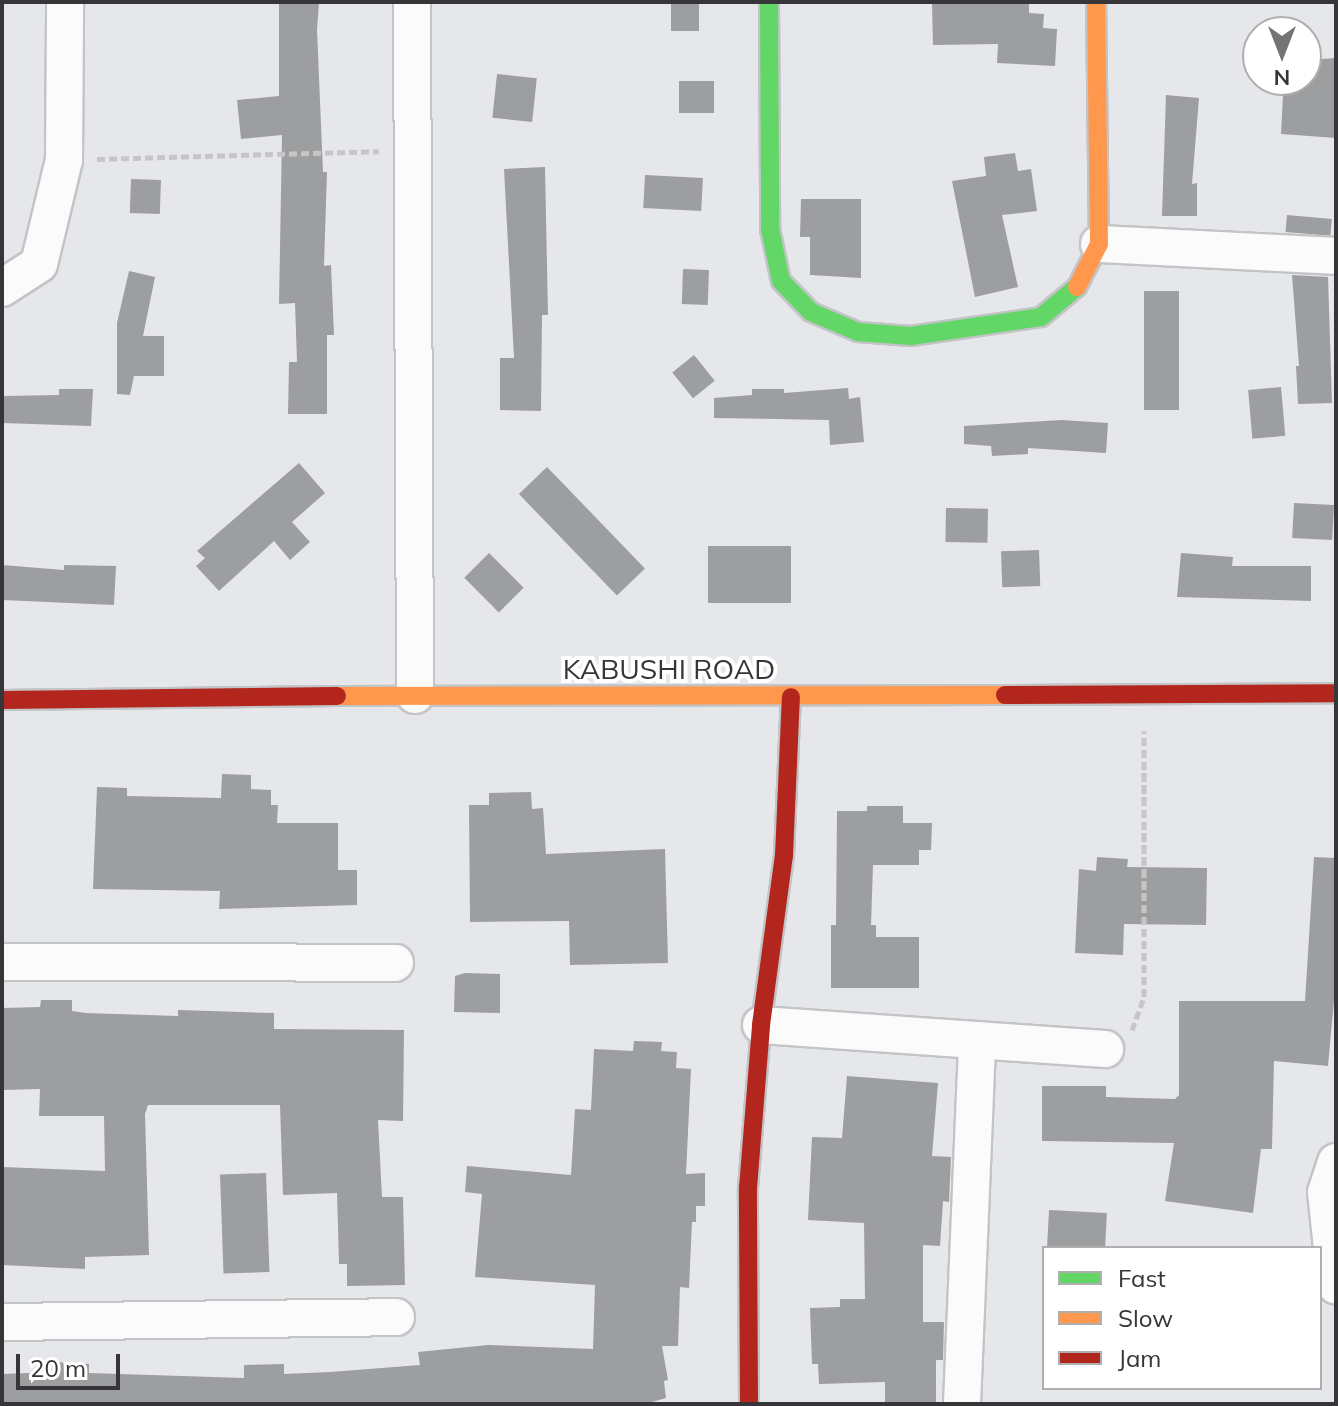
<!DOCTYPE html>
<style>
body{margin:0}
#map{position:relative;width:1338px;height:1406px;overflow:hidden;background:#e6e7ea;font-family:Mulish,sans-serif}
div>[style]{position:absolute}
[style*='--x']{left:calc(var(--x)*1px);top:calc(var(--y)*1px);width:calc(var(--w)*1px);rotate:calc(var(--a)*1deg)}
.building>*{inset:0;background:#9d9ea0;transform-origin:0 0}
.path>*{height:5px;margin-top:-2.5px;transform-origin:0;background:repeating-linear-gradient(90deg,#c6c6c6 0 8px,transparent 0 12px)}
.roads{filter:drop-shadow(2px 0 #c3c4c6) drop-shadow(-2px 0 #c3c4c6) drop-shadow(0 2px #c3c4c6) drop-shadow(0 -2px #c3c4c6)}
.street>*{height:36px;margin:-18px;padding:0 18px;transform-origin:18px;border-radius:18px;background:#fbfbfc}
.fast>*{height:18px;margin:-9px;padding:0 9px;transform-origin:9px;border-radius:9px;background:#63d668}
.slow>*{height:18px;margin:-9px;padding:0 9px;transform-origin:9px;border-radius:9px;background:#ff974d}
.jam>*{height:18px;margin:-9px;padding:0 9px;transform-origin:9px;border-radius:9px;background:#b3261e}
span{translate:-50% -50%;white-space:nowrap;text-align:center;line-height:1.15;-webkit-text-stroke:8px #fff;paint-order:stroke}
.street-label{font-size:28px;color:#363639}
.frame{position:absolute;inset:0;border:4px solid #363639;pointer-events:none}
.legend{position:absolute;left:1042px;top:1246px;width:280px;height:144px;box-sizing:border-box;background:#fff;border:2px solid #afafb0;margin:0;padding:10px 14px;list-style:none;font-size:24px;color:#363639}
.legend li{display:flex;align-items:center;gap:16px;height:40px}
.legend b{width:40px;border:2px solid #afafb0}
.north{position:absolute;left:1242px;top:16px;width:80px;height:80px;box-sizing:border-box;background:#fff;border:2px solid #afafb0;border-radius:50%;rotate:180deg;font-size:22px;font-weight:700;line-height:32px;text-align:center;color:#363639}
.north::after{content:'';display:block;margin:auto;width:28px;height:36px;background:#747477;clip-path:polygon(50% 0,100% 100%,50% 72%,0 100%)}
.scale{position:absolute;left:16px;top:1354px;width:104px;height:36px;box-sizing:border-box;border:4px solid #363639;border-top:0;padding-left:10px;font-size:24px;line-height:28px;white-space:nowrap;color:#363639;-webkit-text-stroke:6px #fff;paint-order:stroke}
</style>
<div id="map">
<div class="building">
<div style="clip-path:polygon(279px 2px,319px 2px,317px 30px,323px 172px,327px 172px,324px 266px,331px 265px,334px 335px,327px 335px,327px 414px,288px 414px,289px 362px,297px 362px,295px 303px,279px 304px,282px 135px,241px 139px,237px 100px,279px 96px)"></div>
<div style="left:671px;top:2px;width:28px;height:29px"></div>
<div style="clip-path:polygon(932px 2px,1029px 2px,1029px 13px,1044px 14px,1043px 28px,1057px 29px,1055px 66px,997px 63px,998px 44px,933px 45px)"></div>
<div style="clip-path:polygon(1336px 58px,1336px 138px,1281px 134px,1283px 95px,1291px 95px,1289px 80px,1306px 80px,1306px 60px)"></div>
<div style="left:497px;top:74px;width:40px;height:44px;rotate:6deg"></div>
<div style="left:679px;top:81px;width:35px;height:32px"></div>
<div style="clip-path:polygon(1166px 95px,1199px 98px,1192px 184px,1197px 183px,1197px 216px,1162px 216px)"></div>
<div style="clip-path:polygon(1015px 153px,1018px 171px,1031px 169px,1037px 211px,1002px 215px,1018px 287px,975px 297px,952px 181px,986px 176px,984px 157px)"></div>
<div style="clip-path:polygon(545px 167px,548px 315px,542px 315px,541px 411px,500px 410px,500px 358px,514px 358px,504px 169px)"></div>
<div style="left:645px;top:175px;width:58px;height:33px;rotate:3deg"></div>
<div style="left:131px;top:179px;width:30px;height:34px;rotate:2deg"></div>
<div style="clip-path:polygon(801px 199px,861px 199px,861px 278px,810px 275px,810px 237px,800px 237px)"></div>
<div style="left:1287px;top:215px;width:45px;height:17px;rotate:5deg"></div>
<div style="left:683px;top:269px;width:26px;height:35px;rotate:2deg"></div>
<div style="clip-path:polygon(129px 271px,155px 277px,143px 336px,164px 336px,164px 376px,134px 376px,130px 395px,117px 394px,117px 323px)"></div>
<div style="clip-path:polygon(1292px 275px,1328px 277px,1332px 403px,1298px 404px,1296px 366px,1299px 366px)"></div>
<div style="left:1144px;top:291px;width:35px;height:119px"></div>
<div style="left:694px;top:355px;width:33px;height:28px;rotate:51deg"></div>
<div style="left:1281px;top:387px;width:49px;height:33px;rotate:85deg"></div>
<div style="clip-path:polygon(848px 388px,849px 399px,860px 397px,864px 442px,830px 445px,829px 420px,714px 418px,714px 398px,752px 395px,752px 389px,784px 389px,784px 393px)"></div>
<div style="clip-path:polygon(59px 389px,93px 389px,91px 426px,2px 423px,2px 396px,59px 395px)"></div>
<div style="clip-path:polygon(1062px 420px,1108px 423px,1106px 453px,1028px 448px,1028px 454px,992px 456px,991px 446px,964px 444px,964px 426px)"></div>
<div style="clip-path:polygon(299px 463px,325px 493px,292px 522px,310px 542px,290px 560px,274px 541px,219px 591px,196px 566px,205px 558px,197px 551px)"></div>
<div style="left:547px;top:467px;width:141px;height:39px;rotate:46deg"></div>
<div style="left:1294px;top:503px;width:40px;height:35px;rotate:3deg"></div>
<div style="left:946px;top:508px;width:42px;height:34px;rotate:1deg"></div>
<div style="left:708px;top:546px;width:83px;height:57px"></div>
<div style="left:1039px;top:550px;width:36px;height:38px;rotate:88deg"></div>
<div style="left:489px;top:553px;width:49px;height:35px;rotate:45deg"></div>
<div style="clip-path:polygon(1181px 553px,1233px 557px,1232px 566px,1311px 566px,1311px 601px,1177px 597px)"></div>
<div style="clip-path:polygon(2px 565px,64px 570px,64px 565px,116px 566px,114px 605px,2px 600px)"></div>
<div style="clip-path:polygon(222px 774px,251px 775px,251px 789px,271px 790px,271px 805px,278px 805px,277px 823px,338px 823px,338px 870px,357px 870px,357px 905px,219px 909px,220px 891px,93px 889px,97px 787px,127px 788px,127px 796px,221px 798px)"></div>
<div style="clip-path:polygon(531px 792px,532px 809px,543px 808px,546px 854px,665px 849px,668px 963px,570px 965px,569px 921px,470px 922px,469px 805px,489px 805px,489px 793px)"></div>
<div style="clip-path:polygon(867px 806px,903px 806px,903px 823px,932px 823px,931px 850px,919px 850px,919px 865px,873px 865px,871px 925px,876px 925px,876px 937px,919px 937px,919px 988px,831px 988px,831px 925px,836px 925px,837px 811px,867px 811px)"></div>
<div style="clip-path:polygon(1097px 857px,1128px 859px,1127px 867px,1207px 868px,1206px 925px,1124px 924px,1123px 955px,1075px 953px,1079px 869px,1096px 871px)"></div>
<div style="clip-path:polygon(1314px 857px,1336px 858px,1336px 978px,1328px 1066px,1274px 1061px,1272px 1149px,1261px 1149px,1253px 1213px,1165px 1201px,1174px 1143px,1042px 1141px,1042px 1086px,1106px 1086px,1106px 1097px,1175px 1099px,1179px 1095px,1179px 1001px,1305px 1001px)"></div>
<div style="clip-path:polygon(465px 973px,500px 974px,500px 1013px,454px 1012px,455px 976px)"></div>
<div style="clip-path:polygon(41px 1000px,72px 1000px,72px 1011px,86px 1013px,178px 1016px,178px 1010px,274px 1013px,274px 1029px,404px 1030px,403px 1121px,378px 1120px,382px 1197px,403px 1197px,405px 1285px,347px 1286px,347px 1264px,339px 1264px,337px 1193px,283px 1195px,280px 1105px,148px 1105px,145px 1114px,149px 1255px,85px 1257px,85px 1269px,2px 1265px,2px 1167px,105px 1171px,104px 1116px,39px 1116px,40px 1089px,2px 1090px,2px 1008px,40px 1007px)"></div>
<div style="clip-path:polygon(634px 1041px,662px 1042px,661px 1051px,677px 1052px,676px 1068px,691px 1069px,686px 1174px,705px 1173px,705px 1206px,696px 1206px,696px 1222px,692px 1222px,689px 1288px,680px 1287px,678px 1346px,662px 1346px,668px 1380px,664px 1381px,666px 1398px,645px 1404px,2px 1404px,2px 1374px,56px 1372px,56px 1362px,89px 1364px,89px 1373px,244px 1378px,244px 1365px,284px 1364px,284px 1374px,330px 1372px,420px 1365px,418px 1352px,488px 1345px,593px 1349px,595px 1285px,475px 1277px,482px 1194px,465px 1192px,467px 1166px,571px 1175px,575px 1109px,591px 1110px,594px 1049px,633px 1051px)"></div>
<div style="clip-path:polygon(847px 1076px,938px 1083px,932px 1156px,951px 1157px,949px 1202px,943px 1201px,940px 1246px,923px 1245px,923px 1322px,944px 1322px,943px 1360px,936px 1360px,936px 1404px,885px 1404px,885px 1382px,819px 1384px,818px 1364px,812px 1364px,810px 1308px,840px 1307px,840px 1299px,865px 1299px,864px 1223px,808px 1220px,812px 1137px,842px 1138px)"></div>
<div style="left:266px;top:1173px;width:99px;height:46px;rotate:88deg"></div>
<div style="left:1049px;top:1210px;width:58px;height:38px;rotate:3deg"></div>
</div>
<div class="path">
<div style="--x:97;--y:159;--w:282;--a:-1.6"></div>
<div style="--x:1132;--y:1030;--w:35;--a:-70"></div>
<div style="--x:1144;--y:997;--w:266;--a:-90"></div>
</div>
<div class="roads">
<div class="street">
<div style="--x:412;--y:2;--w:693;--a:89.75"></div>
<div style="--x:1099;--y:244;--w:237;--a:2.9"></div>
<div style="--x:2;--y:288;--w:44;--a:-33"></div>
<div style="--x:39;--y:264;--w:107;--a:-76.5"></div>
<div style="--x:64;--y:160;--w:158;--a:-89.6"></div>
<div style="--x:2;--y:962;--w:393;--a:0.1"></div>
<div style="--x:761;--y:1025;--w:345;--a:4"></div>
<div style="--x:1336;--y:1162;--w:32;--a:108"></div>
<div style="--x:1326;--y:1192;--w:94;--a:83.9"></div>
<div style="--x:2;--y:1322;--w:394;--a:-0.7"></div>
<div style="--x:962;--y:1404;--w:364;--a:-87.6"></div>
</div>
<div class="fast">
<div style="--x:769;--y:2;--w:227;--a:89.7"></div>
<div style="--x:770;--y:229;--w:53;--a:78.1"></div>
<div style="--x:781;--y:281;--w:43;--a:45.9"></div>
<div style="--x:811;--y:312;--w:51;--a:23.1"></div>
<div style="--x:858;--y:332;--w:53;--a:4.3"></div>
<div style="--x:911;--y:336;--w:131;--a:-8.3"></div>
<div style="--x:1041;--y:317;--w:47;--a:-39.8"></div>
</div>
<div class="slow">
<div style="--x:1077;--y:287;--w:48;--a:-62.9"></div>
<div style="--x:1099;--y:244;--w:242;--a:-90.7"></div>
<div style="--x:337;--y:696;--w:668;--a:-0.09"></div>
</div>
<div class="jam">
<div style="--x:1005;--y:695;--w:331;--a:-0.3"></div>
<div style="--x:2;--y:700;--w:335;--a:-0.7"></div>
<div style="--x:749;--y:1404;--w:216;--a:-90.3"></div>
<div style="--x:748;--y:1188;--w:164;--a:-85.4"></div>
<div style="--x:761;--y:1025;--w:172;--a:-82.3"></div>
<div style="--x:784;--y:855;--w:158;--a:-87.5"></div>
</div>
</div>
<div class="street-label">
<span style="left:669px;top:669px">KABUSHI ROAD</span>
</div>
<div class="frame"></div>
<ul class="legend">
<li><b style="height:10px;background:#63d668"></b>Fast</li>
<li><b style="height:10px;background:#ff974d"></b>Slow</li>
<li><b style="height:10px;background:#b3261e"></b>Jam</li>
</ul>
<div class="north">N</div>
<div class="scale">20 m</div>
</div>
